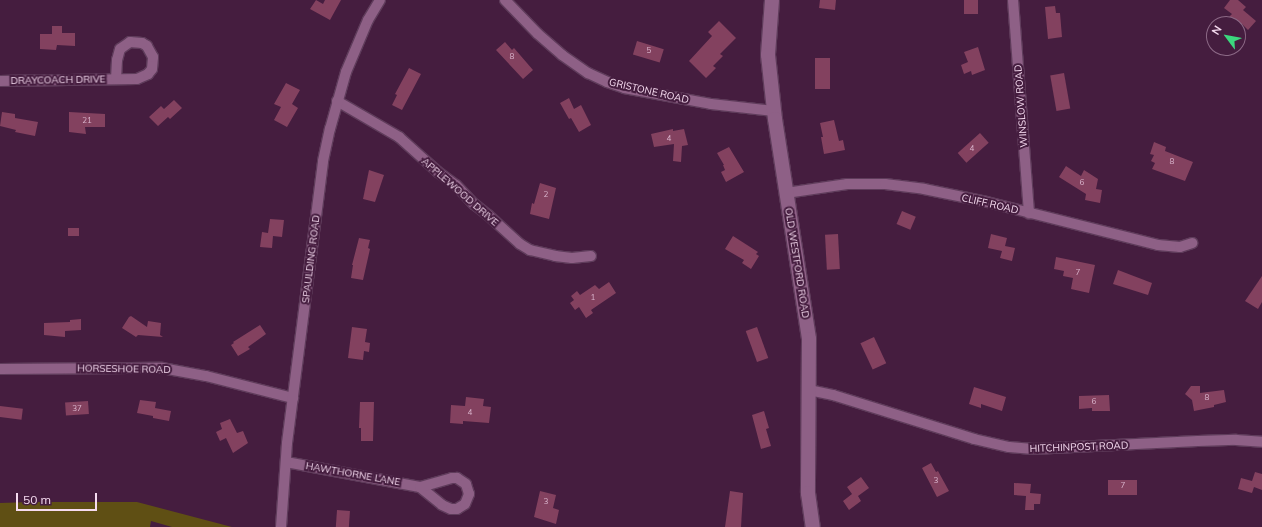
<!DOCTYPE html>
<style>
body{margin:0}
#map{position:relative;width:1262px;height:527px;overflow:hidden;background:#451d3f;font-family:Mulish,sans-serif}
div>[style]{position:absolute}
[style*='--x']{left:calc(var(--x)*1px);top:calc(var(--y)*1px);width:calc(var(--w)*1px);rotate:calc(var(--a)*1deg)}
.green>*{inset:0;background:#5f4f14}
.building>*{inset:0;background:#83415f;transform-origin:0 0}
.roads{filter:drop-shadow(1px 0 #5f3c5b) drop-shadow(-1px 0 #5f3c5b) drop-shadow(0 1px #5f3c5b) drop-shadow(0 -1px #5f3c5b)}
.street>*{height:10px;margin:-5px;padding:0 5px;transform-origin:5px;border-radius:5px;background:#8e6086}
.secondary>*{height:14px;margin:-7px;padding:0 7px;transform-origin:7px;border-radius:7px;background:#8e6086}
span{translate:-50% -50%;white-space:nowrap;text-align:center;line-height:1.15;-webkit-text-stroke:4px #451d3f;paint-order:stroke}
.number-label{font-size:8px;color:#d9b4cc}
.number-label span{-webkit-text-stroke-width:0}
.street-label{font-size:10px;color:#f6dbf0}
.north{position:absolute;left:1206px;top:16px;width:40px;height:40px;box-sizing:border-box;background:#451d3f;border:1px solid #8c6986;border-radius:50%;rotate:302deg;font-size:11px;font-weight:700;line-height:16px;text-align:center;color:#f6dbf0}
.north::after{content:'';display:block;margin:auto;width:14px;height:18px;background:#3cd77e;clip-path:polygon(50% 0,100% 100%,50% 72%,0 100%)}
.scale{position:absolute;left:16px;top:493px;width:81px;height:18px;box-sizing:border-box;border:2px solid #f6dbf0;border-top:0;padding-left:5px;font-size:12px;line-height:14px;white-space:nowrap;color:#f6dbf0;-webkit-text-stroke:3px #451d3f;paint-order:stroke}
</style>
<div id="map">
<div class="green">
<div style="clip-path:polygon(32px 502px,137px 502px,232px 527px,172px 527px,151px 521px,150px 527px,0 527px,0 503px)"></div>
</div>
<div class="building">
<div style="clip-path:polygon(316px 0,323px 4px,325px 0,341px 0,330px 20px,310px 9px)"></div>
<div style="clip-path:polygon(820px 0,836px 0,835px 10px,819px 8px)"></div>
<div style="left:964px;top:0;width:14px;height:14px"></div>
<div style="clip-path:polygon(1230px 0,1238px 0,1246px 7px,1243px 10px,1256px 21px,1248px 30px,1242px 24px,1235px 24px,1228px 18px,1232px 14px,1224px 8px)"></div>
<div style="clip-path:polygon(1055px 6px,1056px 13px,1060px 13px,1062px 37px,1048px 39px,1045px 7px)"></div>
<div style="clip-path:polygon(719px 21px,736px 38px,720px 54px,723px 56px,713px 66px,716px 68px,706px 78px,689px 61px,712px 36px,708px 32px)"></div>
<div style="clip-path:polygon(52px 26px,62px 26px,62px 33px,75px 33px,75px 46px,57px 45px,56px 50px,40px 49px,40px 34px,52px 34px)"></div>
<div style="left:637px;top:41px;width:28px;height:14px;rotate:17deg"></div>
<div style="clip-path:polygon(505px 42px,512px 50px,514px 48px,533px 70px,523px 79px,496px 50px)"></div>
<div style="clip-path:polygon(978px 47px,985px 70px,972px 75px,971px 71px,964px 74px,961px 65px,968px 62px,964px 52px)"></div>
<div style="left:815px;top:58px;width:15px;height:31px"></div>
<div style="clip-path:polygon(409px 68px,421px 74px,402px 110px,392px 105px,397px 95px,395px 94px)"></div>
<div style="left:1064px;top:73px;width:36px;height:14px;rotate:80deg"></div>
<div style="clip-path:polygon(286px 83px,300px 90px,292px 104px,298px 108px,287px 127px,274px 120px,281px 107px,274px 104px)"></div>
<div style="clip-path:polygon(569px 98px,574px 109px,581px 105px,591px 125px,579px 132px,571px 118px,569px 119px,560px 103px)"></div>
<div style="clip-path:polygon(174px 100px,182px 108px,170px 119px,168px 117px,158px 126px,149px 117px,161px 106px,164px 109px)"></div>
<div style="clip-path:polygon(2px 112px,15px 114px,15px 118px,38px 122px,35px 136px,15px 132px,16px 130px,0 126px)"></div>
<div style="clip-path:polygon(69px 112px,105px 114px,105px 127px,85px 127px,86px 134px,69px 132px)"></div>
<div style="clip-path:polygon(834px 120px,839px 141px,843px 140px,845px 150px,824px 154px,821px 137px,823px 137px,820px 123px)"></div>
<div style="clip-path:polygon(673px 129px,673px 131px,684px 129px,688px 145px,682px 146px,681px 162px,673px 161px,674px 144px,654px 147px,651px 134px)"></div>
<div style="left:980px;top:133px;width:13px;height:30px;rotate:48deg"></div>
<div style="clip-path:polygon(1154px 142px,1166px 147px,1165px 151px,1193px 162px,1185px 181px,1152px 169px,1155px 163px,1151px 161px,1154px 155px,1150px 154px)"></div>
<div style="clip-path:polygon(729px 147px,744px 172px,726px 182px,721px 172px,725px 170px,723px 165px,724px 165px,717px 153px)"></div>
<div style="clip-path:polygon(1066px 166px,1081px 176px,1084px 170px,1098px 179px,1096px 189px,1102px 190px,1100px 203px,1085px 200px,1086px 194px,1059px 177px)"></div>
<div style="clip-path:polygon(369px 170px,384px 175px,375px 202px,363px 199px)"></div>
<div style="clip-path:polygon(540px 183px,556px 188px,549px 219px,530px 214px,532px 203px,534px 204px)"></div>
<div style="left:902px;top:211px;width:15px;height:14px;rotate:23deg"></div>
<div style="clip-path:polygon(270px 219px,284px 220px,282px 237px,273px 236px,272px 248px,260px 247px,262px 232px,268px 233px)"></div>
<div style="left:79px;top:228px;width:8px;height:11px;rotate:90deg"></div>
<div style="left:838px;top:234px;width:35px;height:13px;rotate:87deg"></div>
<div style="clip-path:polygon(991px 234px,1007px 238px,1005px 246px,1015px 248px,1012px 261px,1000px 258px,1002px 251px,988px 248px)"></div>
<div style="clip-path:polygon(733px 236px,758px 252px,756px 254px,759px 256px,751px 269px,742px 263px,744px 260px,725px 249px)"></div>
<div style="clip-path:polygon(359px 238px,370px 240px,368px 248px,370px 249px,363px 280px,351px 278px,353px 265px,352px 265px)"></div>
<div style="clip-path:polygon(1056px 257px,1095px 265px,1089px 293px,1071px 289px,1073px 278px,1063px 276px,1064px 271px,1054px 269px)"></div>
<div style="clip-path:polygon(1118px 270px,1152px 283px,1148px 295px,1113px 284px)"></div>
<div style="clip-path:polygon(1262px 276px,1262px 302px,1258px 309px,1245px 301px)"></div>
<div style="clip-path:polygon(609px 282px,616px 293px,591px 310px,593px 313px,586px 318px,579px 307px,575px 310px,570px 303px,574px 300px,571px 296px,577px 291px,580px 295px,595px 285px,599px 289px)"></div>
<div style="clip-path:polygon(131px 316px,147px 327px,148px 321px,161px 323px,160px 335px,163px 337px,138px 335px,136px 337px,122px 328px,129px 317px)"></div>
<div style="clip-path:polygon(81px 319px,81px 330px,65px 331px,65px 337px,44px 335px,44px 323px,70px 322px,70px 320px)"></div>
<div style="clip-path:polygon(260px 325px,266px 334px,248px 347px,250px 349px,238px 356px,231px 345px,234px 343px,233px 342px)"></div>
<div style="clip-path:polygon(352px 327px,367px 329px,365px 342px,370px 343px,369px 352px,364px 351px,363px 360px,348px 358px)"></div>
<div style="left:757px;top:327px;width:33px;height:12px;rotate:70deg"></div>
<div style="left:874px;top:337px;width:29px;height:15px;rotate:65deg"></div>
<div style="clip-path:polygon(1191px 386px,1200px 386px,1200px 393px,1224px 390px,1226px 402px,1214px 405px,1214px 407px,1194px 411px,1192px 400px,1185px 394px)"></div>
<div style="clip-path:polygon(974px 387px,1006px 397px,1002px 411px,981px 404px,981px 408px,969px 404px)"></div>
<div style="clip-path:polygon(1109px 395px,1110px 411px,1092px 411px,1092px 408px,1079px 409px,1079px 396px)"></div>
<div style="clip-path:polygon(466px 397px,484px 399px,483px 406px,491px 407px,489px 423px,463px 421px,463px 424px,450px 423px,451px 405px,465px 406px)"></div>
<div style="clip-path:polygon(140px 400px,156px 402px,155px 408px,171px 411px,169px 421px,153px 418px,153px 416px,137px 413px)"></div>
<div style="left:88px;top:401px;width:13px;height:23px;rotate:86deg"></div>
<div style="clip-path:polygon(360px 402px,374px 402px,373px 441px,361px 441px,361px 428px,359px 428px)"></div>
<div style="left:0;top:406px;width:23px;height:11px;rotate:7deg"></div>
<div style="clip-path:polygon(764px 411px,769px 428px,766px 429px,771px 446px,761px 449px,752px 415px)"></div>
<div style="clip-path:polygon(230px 419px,237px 433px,243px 431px,248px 443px,233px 453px,226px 438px,220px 441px,216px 432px,222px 429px,220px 423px)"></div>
<div style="clip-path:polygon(931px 463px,936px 472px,938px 471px,949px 491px,937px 497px,922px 468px)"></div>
<div style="clip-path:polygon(1255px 472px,1262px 474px,1262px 490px,1254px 487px,1252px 493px,1238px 489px,1241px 478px,1252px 481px)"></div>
<div style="clip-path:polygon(861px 477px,869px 488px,858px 496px,861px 501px,849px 510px,843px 501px,852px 494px,847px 487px)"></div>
<div style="left:1108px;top:480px;width:29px;height:15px"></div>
<div style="clip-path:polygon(1014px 483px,1031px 484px,1030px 493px,1041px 494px,1040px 504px,1034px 504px,1034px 510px,1025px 510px,1026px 496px,1014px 495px)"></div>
<div style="clip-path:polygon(540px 491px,556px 495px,553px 508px,559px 510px,556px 524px,534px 517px)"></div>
<div style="clip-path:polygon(730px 491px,743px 493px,741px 527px,725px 527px)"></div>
<div style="left:337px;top:510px;width:13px;height:17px;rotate:4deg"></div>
</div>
<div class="roads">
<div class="street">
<div style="--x:505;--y:0;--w:47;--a:45.9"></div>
<div style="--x:538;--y:34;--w:32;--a:41"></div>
<div style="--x:562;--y:55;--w:32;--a:35"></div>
<div style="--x:588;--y:73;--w:21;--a:25"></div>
<div style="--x:607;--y:82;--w:18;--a:19"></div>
<div style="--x:624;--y:88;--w:88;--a:10.4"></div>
<div style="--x:711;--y:104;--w:63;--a:6.3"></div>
<div style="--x:1013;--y:0;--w:214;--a:85.7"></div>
<div style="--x:0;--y:81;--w:137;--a:-0.8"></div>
<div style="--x:137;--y:79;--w:12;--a:-24"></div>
<div style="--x:148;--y:74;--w:6;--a:-51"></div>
<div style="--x:152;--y:69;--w:12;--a:-85"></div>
<div style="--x:153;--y:57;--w:13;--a:-119"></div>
<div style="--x:147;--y:46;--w:6;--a:-149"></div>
<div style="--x:142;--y:43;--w:12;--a:-175"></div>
<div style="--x:130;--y:42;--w:12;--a:145"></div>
<div style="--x:120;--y:49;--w:11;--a:105"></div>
<div style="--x:117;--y:60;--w:19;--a:93"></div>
<div style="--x:337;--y:101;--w:72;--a:30.1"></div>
<div style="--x:399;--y:137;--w:52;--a:41.9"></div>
<div style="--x:438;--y:172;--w:22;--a:36"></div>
<div style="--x:456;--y:185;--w:26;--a:47"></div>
<div style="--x:474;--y:204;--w:18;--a:38"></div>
<div style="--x:488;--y:215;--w:43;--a:42.2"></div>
<div style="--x:520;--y:244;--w:12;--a:31"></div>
<div style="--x:530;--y:250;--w:26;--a:13"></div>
<div style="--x:555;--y:256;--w:17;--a:7"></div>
<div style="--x:572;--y:258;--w:19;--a:-6"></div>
<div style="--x:786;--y:193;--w:62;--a:-8.4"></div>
<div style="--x:847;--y:184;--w:38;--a:0"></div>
<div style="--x:885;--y:184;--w:39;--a:7"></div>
<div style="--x:924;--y:189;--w:64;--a:11.7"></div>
<div style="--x:987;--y:202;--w:176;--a:14.1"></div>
<div style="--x:1158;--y:245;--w:22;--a:5"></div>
<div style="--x:1180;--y:247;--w:13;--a:-18"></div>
<div style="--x:0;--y:369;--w:162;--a:-0.4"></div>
<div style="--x:162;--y:368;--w:45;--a:10.3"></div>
<div style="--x:206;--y:376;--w:90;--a:14.2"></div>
<div style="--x:809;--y:390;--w:25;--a:12"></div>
<div style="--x:833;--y:395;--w:148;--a:17.3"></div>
<div style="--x:974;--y:439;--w:36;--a:13"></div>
<div style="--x:1009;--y:447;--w:24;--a:5"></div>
<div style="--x:1033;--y:449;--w:165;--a:-2.8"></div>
<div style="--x:1198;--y:441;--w:38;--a:-2"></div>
<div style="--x:1236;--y:440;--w:26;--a:4"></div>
<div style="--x:286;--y:462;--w:136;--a:10.6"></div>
<div style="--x:420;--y:487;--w:28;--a:39"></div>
<div style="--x:442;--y:505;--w:10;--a:24"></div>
<div style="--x:451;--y:509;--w:6;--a:0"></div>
<div style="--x:457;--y:509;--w:9;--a:-32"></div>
<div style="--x:465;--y:504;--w:11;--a:-68"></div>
<div style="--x:469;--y:494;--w:10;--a:-107"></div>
<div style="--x:466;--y:484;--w:11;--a:-146"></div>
<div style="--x:457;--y:478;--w:5;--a:180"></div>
<div style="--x:452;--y:478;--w:33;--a:164"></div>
<div style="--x:281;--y:527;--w:84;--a:-85.9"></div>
<div style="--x:287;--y:443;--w:284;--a:-82.7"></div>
<div style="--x:323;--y:161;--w:33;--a:-78"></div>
<div style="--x:330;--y:129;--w:59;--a:-74.3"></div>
<div style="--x:346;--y:72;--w:56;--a:-67.1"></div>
<div style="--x:368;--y:20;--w:23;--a:-59"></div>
</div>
<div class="secondary">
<div style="--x:772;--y:0;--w:55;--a:94.2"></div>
<div style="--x:768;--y:55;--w:64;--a:83.8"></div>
<div style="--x:775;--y:119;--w:223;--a:81.2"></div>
<div style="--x:809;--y:339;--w:154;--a:90.4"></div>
<div style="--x:808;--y:493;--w:34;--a:82"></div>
</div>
</div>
<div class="number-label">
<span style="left:649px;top:51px">5</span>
<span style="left:512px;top:57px">8</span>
<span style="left:87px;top:121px">21</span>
<span style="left:669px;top:139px">4</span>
<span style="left:972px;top:149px">4</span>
<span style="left:1172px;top:162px">8</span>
<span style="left:1082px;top:183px">6</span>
<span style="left:546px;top:195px">2</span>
<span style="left:1078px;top:273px">7</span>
<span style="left:593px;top:298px">1</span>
<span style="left:1207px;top:398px">8</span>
<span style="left:1094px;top:402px">6</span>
<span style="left:77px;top:409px">37</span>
<span style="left:470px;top:413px">4</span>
<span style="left:936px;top:481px">3</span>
<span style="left:1123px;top:486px">7</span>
<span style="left:546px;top:502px">3</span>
</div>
<div class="street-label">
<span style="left:58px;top:80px;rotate:-1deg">DRAYCOACH DRIVE</span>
<span style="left:649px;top:91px;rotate:13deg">GRISTONE ROAD</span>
<span style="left:1021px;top:106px;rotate:-94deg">WINSLOW ROAD</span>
<span style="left:460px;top:192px;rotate:41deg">APPLEWOOD DRIVE</span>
<span style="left:990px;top:204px;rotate:13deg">CLIFF ROAD</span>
<span style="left:311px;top:259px;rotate:-83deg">SPAULDING ROAD</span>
<span style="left:797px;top:263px;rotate:81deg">OLD WESTFORD ROAD</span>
<span style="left:124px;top:369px;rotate:1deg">HORSESHOE ROAD</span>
<span style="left:1079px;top:447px;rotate:-2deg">HITCHINPOST ROAD</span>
<span style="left:353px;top:474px;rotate:10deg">HAWTHORNE LANE</span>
</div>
<div class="north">N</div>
<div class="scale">50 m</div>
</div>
